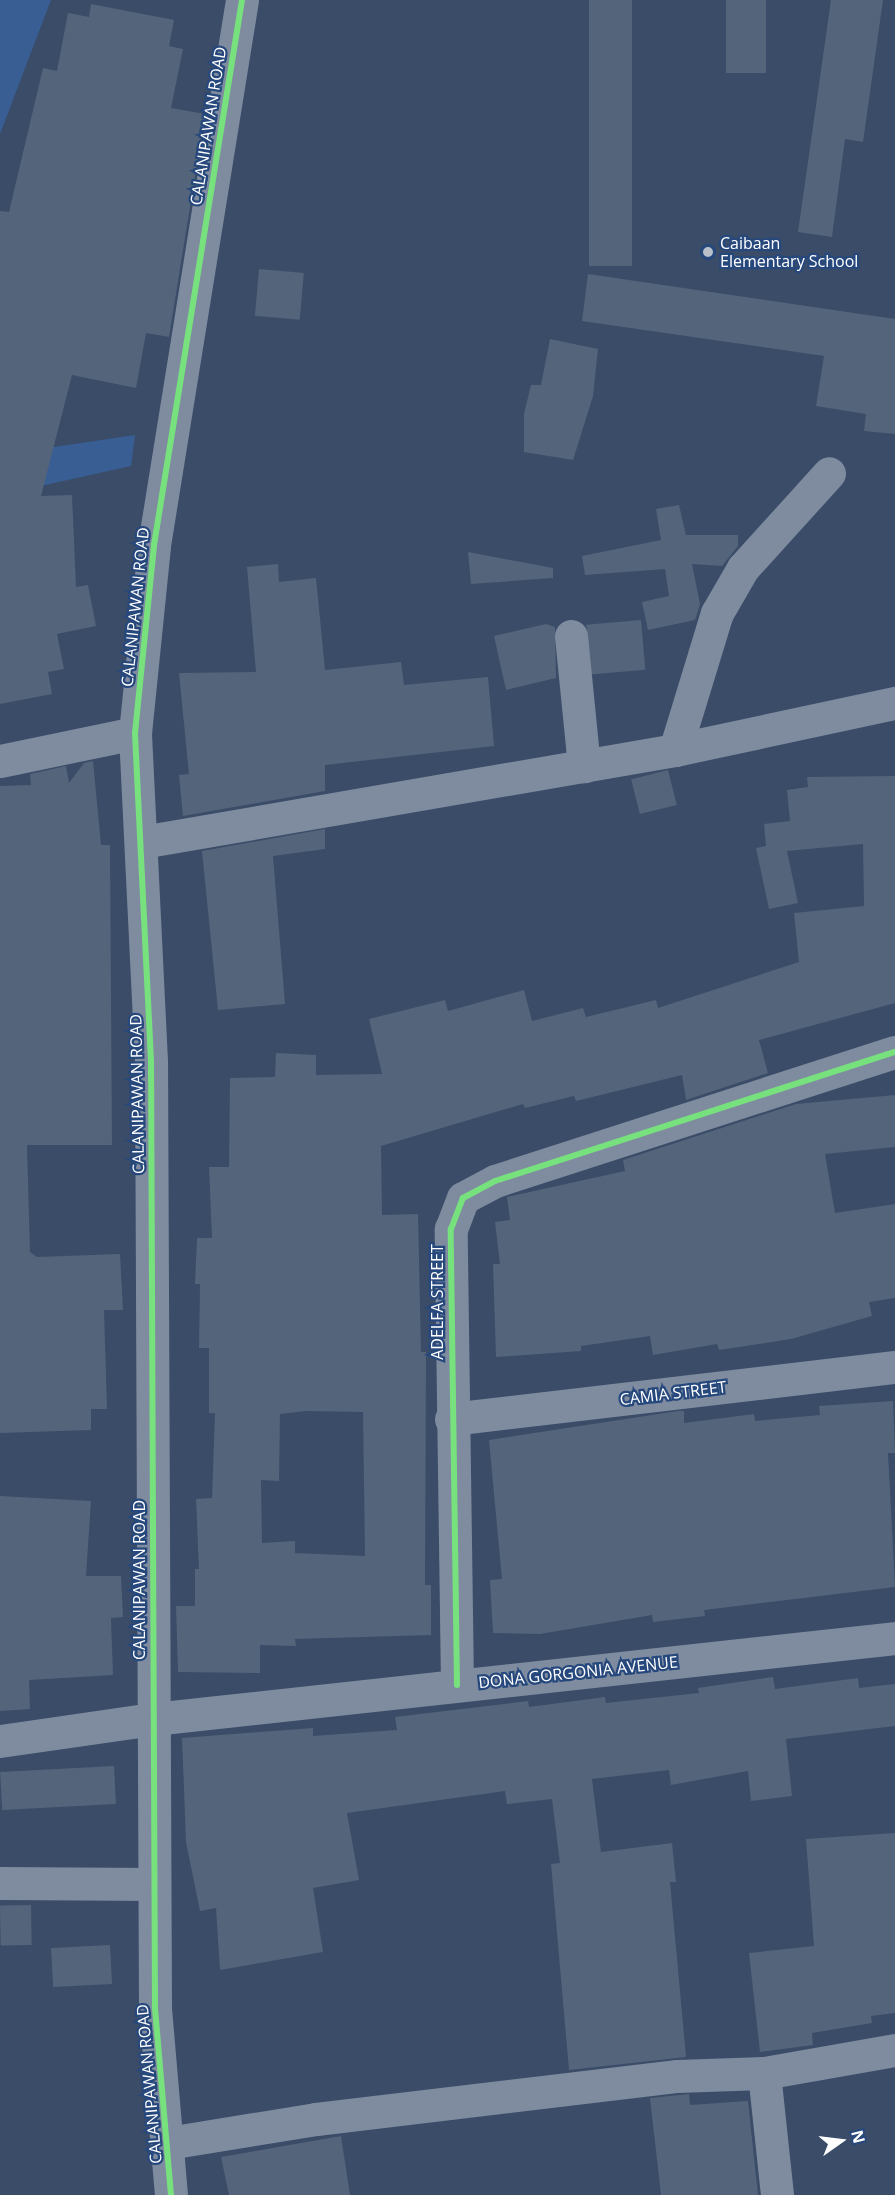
<!DOCTYPE html>
<style>
body{margin:0}
#map{position:relative;width:895px;height:2195px;overflow:hidden;background:#3a4c68;font-family:"Open Sans",sans-serif}
div>[style]{position:absolute}
[style*='--x']{left:calc(var(--x)*1px);top:calc(var(--y)*1px);width:calc(var(--w)*1px);rotate:calc(var(--a)*1deg)}
.green>*{inset:0;background:#395e93}
.building>*{inset:0;background:#54647a;transform-origin:0 0}
.minor>*{height:33px;margin:-16.5px;padding:0 16.5px;transform-origin:16.5px;border-radius:16.5px;background:#7f8c9f}
.cycleway>*{height:6px;margin:-3px;padding:0 3px;transform-origin:3px;border-radius:3px;background:#77e17e}
.dots>*{width:16px;height:16px;translate:-50% -50%;box-sizing:border-box;border:3px solid #26487c;border-radius:50%}
span{translate:-50% -50%;white-space:nowrap;text-align:center;line-height:1.15;-webkit-text-stroke:4.5px #26487c;paint-order:stroke}
.street-label{font-size:16px;color:#fff}
.poi-label{font-size:16px;color:#fff}
.left{translate:0 -50%;text-align:left}
.north{position:absolute;left:811px;top:2111px;width:60px;height:60px;-webkit-text-stroke:4px #26487c;paint-order:stroke;rotate:76deg;font-size:16px;font-weight:700;line-height:24px;text-align:center;color:#fff}
.north::after{content:'';display:block;margin:auto;width:21px;height:27px;background:#fff;clip-path:polygon(50% 0,100% 100%,50% 72%,0 100%)}
</style>
<div id="map">
<div class="green">
<div style="clip-path:polygon(0 0,51px 0,0 134px)"></div>
<div style="clip-path:polygon(135px 435px,131px 466px,0 495px,0 455px)"></div>
</div>
<div class="building">
<div style="left:589px;top:0;width:43px;height:266px"></div>
<div style="left:726px;top:0;width:40px;height:73px"></div>
<div style="clip-path:polygon(831px 0,883px 0,863px 142px,845px 139px,832px 237px,798px 232px)"></div>
<div style="clip-path:polygon(91px 4px,174px 20px,169px 46px,183px 49px,171px 108px,205px 114px,169px 337px,146px 333px,136px 388px,72px 375px,41px 496px,72px 495px,76px 587px,88px 585px,96px 626px,57px 634px,64px 669px,48px 672px,52px 694px,0 704px,0 211px,9px 212px,43px 68px,57px 71px,68px 13px,89px 17px)"></div>
<div style="left:259px;top:269px;width:45px;height:47px;rotate:5deg"></div>
<div style="clip-path:polygon(588px 274px,895px 319px,895px 434px,864px 431px,866px 414px,816px 406px,824px 356px,582px 321px)"></div>
<div style="clip-path:polygon(550px 339px,598px 349px,593px 396px,573px 460px,524px 452px,524px 414px,531px 385px,541px 385px)"></div>
<div style="clip-path:polygon(679px 505px,686px 535px,738px 535px,738px 546px,722px 566px,692px 564px,700px 604px,695px 620px,648px 630px,642px 602px,669px 596px,665px 569px,585px 575px,582px 556px,661px 540px,656px 509px)"></div>
<div style="clip-path:polygon(468px 552px,553px 568px,553px 578px,471px 584px)"></div>
<div style="clip-path:polygon(278px 564px,279px 582px,316px 578px,325px 670px,401px 662px,404px 685px,488px 677px,494px 746px,325px 765px,325px 791px,183px 816px,179px 775px,189px 774px,179px 673px,256px 672px,247px 567px)"></div>
<div style="left:641px;top:620px;width:50px;height:55px;rotate:85deg"></div>
<div style="clip-path:polygon(546px 624px,555px 627px,556px 678px,506px 690px,494px 636px)"></div>
<div style="clip-path:polygon(93px 761px,101px 845px,110px 845px,112px 1145px,27px 1145px,30px 1252px,37px 1257px,120px 1254px,123px 1310px,104px 1310px,107px 1409px,91px 1409px,91px 1430px,0 1433px,0 786px,31px 785px,30px 774px,66px 766px,69px 783px,84px 763px)"></div>
<div style="left:668px;top:770px;width:36px;height:38px;rotate:76deg"></div>
<div style="clip-path:polygon(evenodd,895px 776px,895px 1003px,759px 1040px,768px 1073px,686px 1100px,682px 1075px,576px 1101px,574px 1096px,525px 1108px,523px 1104px,381px 1146px,382px 1215px,418px 1214px,421px 1352px,426px 1352px,425px 1585px,431px 1585px,431px 1635px,295px 1639px,296px 1646px,260px 1645px,260px 1673px,178px 1672px,176px 1606px,195px 1606px,195px 1569px,199px 1569px,196px 1499px,212px 1498px,215px 1413px,209px 1413px,209px 1348px,199px 1348px,200px 1284px,195px 1284px,197px 1238px,212px 1238px,209px 1167px,229px 1167px,230px 1078px,275px 1077px,276px 1053px,316px 1055px,316px 1075px,382px 1074px,369px 1019px,445px 1000px,448px 1011px,524px 990px,532px 1021px,583px 1008px,586px 1017px,656px 1000px,658px 1008px,799px 962px,794px 913px,864px 906px,863px 844px,787px 851px,798px 903px,769px 909px,756px 848px,766px 846px,764px 824px,790px 821px,787px 790px,808px 787px,807px 777px,895px 776px,306px 1411px,363px 1412px,365px 1556px,295px 1553px,295px 1541px,262px 1543px,261px 1480px,279px 1481px,280px 1414px,306px 1411px)"></div>
<div style="clip-path:polygon(325px 829px,325px 849px,273px 856px,285px 1004px,218px 1010px,202px 851px)"></div>
<div style="clip-path:polygon(895px 1095px,895px 1147px,825px 1154px,835px 1213px,895px 1204px,895px 1298px,869px 1302px,872px 1316px,791px 1339px,719px 1350px,717px 1344px,653px 1355px,650px 1336px,581px 1346px,581px 1351px,496px 1357px,493px 1264px,500px 1264px,495px 1222px,510px 1220px,507px 1197px,625px 1171px,623px 1160px,796px 1104px)"></div>
<div style="clip-path:polygon(893px 1401px,895px 1453px,888px 1453px,895px 1587px,704px 1610px,705px 1616px,653px 1622px,652px 1615px,540px 1634px,493px 1633px,490px 1580px,502px 1579px,489px 1440px,678px 1411px,684px 1411px,684px 1423px,754px 1414px,755px 1421px,820px 1415px,819px 1406px)"></div>
<div style="clip-path:polygon(0 1496px,91px 1501px,86px 1576px,121px 1576px,123px 1617px,111px 1618px,113px 1675px,29px 1680px,30px 1709px,0 1711px)"></div>
<div style="clip-path:polygon(773px 1677px,775px 1689px,858px 1678px,859px 1688px,895px 1684px,895px 1726px,786px 1739px,792px 1796px,751px 1801px,748px 1771px,671px 1785px,669px 1770px,592px 1779px,601px 1852px,672px 1843px,676px 1882px,670px 1882px,686px 2057px,569px 2070px,551px 1864px,560px 1863px,552px 1799px,507px 1804px,505px 1791px,347px 1813px,359px 1880px,313px 1888px,323px 1952px,220px 1970px,216px 1908px,200px 1911px,186px 1842px,182px 1738px,313px 1728px,313px 1736px,397px 1730px,395px 1717px,528px 1701px,529px 1707px,605px 1697px,606px 1703px,699px 1693px,698px 1688px)"></div>
<div style="left:114px;top:1766px;width:38px;height:114px;rotate:87deg"></div>
<div style="clip-path:polygon(895px 1833px,895px 2013px,871px 2016px,872px 2023px,812px 2033px,813px 2045px,760px 2052px,749px 1953px,814px 1946px,806px 1839px)"></div>
<div style="left:31px;top:1905px;width:40px;height:31px;rotate:89deg"></div>
<div style="left:110px;top:1945px;width:39px;height:59px;rotate:87deg"></div>
<div style="clip-path:polygon(689px 2094px,690px 2105px,748px 2101px,758px 2195px,661px 2195px,650px 2098px)"></div>
<div style="clip-path:polygon(341px 2136px,350px 2195px,229px 2195px,221px 2157px)"></div>
</div>
<div class="minor">
<div style="--x:571;--y:636;--w:131;--a:84.3"></div>
<div style="--x:675;--y:750;--w:143;--a:-73"></div>
<div style="--x:717;--y:613;--w:52;--a:-60"></div>
<div style="--x:743;--y:568;--w:128;--a:-47.8"></div>
<div style="--x:0;--y:761;--w:138;--a:-11.7"></div>
<div style="--x:142;--y:842;--w:541;--a:-9.79"></div>
<div style="--x:675;--y:750;--w:225;--a:-12.1"></div>
<div style="--x:451;--y:1419;--w:447;--a:-6.7"></div>
<div style="--x:457;--y:1685;--w:456;--a:-90.8"></div>
<div style="--x:451;--y:1229;--w:33;--a:-69"></div>
<div style="--x:463;--y:1198;--w:36;--a:-28"></div>
<div style="--x:495;--y:1181;--w:420;--a:-17.9"></div>
<div style="--x:0;--y:1741;--w:155;--a:-8.2"></div>
<div style="--x:153;--y:1719;--w:746;--a:-6.23"></div>
<div style="--x:0;--y:1883;--w:154;--a:0.4"></div>
<div style="--x:764;--y:2073;--w:123;--a:83.9"></div>
<div style="--x:168;--y:2143;--w:150;--a:-9.2"></div>
<div style="--x:316;--y:2119;--w:364;--a:-6.8"></div>
<div style="--x:677;--y:2076;--w:87;--a:-2"></div>
<div style="--x:764;--y:2073;--w:133;--a:-10"></div>
<div style="--x:171;--y:2195;--w:189;--a:-94.9"></div>
<div style="--x:155;--y:2007;--w:946;--a:-90.24"></div>
<div style="--x:151;--y:1061;--w:328;--a:-92.8"></div>
<div style="--x:135;--y:733;--w:189;--a:-84.2"></div>
<div style="--x:154;--y:545;--w:552;--a:-80.83"></div>
</div>
<div class="cycleway">
<div style="--x:457;--y:1685;--w:456;--a:-90.8"></div>
<div style="--x:451;--y:1229;--w:33;--a:-69"></div>
<div style="--x:463;--y:1198;--w:36;--a:-28"></div>
<div style="--x:495;--y:1181;--w:420;--a:-17.9"></div>
<div style="--x:171;--y:2195;--w:189;--a:-94.9"></div>
<div style="--x:155;--y:2007;--w:946;--a:-90.24"></div>
<div style="--x:151;--y:1061;--w:328;--a:-92.8"></div>
<div style="--x:135;--y:733;--w:189;--a:-84.2"></div>
<div style="--x:154;--y:545;--w:552;--a:-80.83"></div>
</div>
<div class="dots">
<div style="left:708px;top:252px;background:#bac0ca"></div>
</div>
<div class="street-label">
<span style="left:208px;top:126px;rotate:-81deg">CALANIPAWAN ROAD</span>
<span style="left:135px;top:607px;rotate:-84deg">CALANIPAWAN ROAD</span>
<span style="left:137px;top:1094px;rotate:-91deg">CALANIPAWAN ROAD</span>
<span style="left:437px;top:1302px;rotate:-90deg">ADELFA STREET</span>
<span style="left:673px;top:1393px;rotate:-7deg">CAMIA STREET</span>
<span style="left:139px;top:1580px;rotate:-90deg">CALANIPAWAN ROAD</span>
<span style="left:578px;top:1672px;rotate:-6deg">DONA GORGONIA AVENUE</span>
<span style="left:149px;top:2084px;rotate:-95deg">CALANIPAWAN ROAD</span>
</div>
<div class="poi-label">
<span class="left" style="left:720px;top:252px">Caibaan<br>Elementary School</span>
</div>
<div class="north">N</div>
</div>
